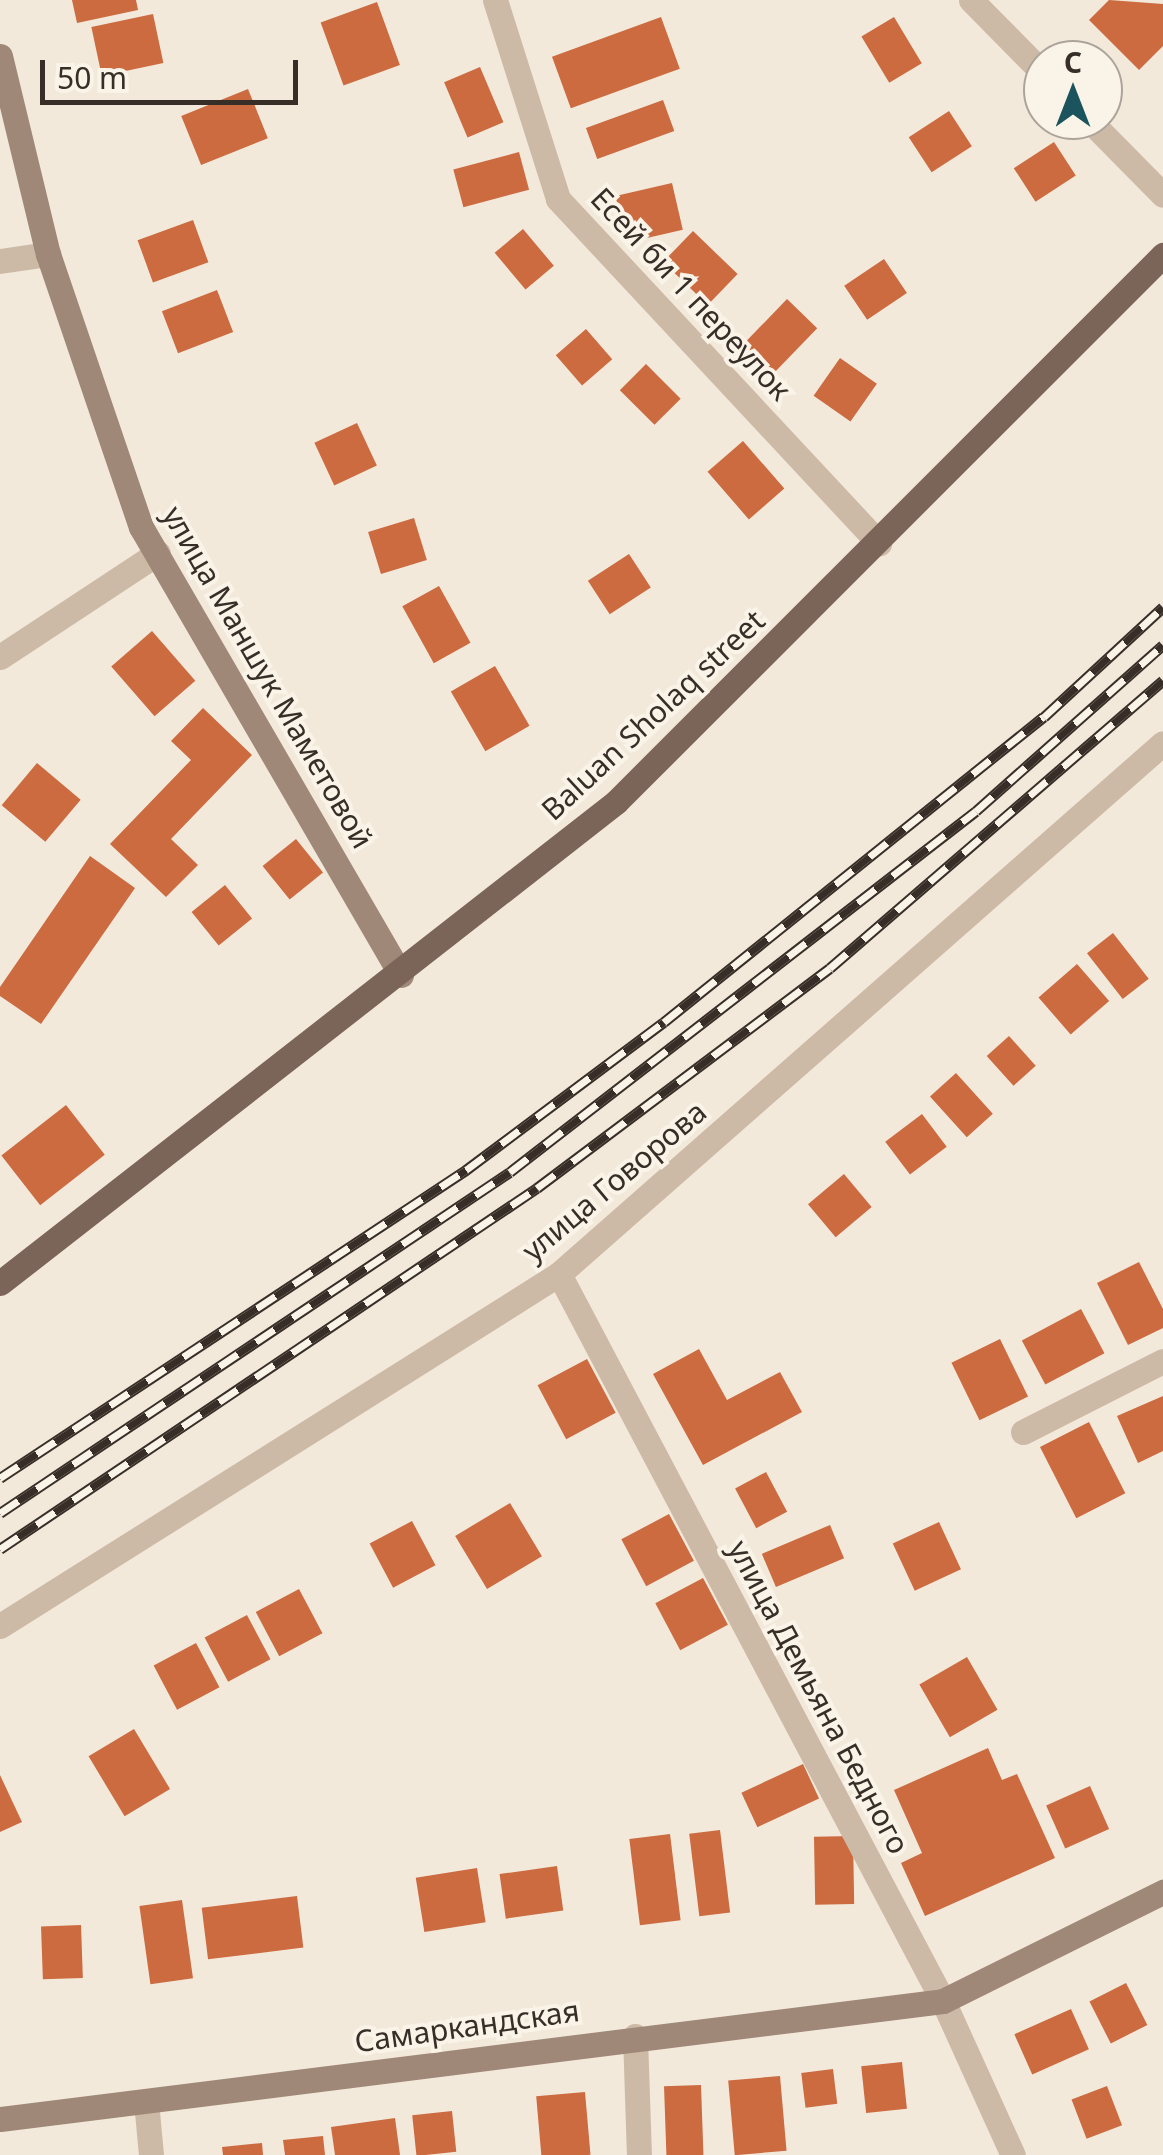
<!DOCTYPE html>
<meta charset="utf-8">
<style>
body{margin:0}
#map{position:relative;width:1163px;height:2155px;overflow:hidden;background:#f3e9db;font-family:"Noto Sans",sans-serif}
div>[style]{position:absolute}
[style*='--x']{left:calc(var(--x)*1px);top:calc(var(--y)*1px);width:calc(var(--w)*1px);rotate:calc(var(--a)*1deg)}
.building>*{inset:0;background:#cc6a40;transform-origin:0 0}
.street>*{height:25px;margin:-12.5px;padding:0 12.5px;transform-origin:12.5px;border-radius:12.5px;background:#ccbaa6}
.secondary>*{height:25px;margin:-12.5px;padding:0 12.5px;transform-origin:12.5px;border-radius:12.5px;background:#a08878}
.primary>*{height:25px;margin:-12.5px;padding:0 12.5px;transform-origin:12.5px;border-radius:12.5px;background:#7b6558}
.rail>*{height:11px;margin-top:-5.5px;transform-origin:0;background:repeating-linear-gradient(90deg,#faf3e8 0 22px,#382e28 0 44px);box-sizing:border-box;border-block:2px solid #382e28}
span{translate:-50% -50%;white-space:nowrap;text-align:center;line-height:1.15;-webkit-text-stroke:8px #faf3e8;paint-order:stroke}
.street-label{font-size:30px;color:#382e28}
.north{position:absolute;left:1023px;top:40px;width:100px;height:100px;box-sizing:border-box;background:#faf3e8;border:2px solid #aca49b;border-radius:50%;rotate:0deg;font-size:28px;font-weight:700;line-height:40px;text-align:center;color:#382e28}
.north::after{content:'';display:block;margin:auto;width:35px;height:45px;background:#1b545c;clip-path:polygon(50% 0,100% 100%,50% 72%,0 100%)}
.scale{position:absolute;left:40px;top:60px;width:258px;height:45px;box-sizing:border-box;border:5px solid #382e28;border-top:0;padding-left:12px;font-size:30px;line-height:35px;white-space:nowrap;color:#382e28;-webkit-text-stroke:8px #faf3e8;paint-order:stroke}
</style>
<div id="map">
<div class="building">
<div style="clip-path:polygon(72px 0,136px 0,138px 10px,77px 23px)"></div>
<div style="clip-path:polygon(1109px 0,1163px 4px,1163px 46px,1139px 70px,1089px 20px)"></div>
<div style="left:377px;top:2px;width:67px;height:60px;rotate:70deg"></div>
<div style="left:153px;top:14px;width:50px;height:63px;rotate:78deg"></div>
<div style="left:661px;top:17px;width:55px;height:116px;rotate:70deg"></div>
<div style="left:894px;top:17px;width:54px;height:38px;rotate:59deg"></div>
<div style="left:480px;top:67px;width:60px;height:39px;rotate:67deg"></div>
<div style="left:248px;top:89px;width:53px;height:72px;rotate:68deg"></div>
<div style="left:663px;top:100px;width:33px;height:82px;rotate:70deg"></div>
<div style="left:949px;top:111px;width:42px;height:48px;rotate:57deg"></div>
<div style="left:1054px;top:142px;width:40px;height:48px;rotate:57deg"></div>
<div style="left:519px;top:152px;width:39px;height:68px;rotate:75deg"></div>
<div style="left:672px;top:183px;width:48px;height:58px;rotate:77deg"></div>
<div style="left:193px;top:220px;width:45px;height:59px;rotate:70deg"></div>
<div style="left:523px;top:229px;width:48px;height:37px;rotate:50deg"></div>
<div style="left:693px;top:231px;width:62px;height:43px;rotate:44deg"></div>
<div style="left:884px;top:259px;width:41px;height:48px;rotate:56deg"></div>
<div style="left:217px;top:290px;width:45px;height:59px;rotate:69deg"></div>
<div style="left:787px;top:299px;width:42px;height:64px;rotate:44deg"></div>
<div style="left:586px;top:329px;width:40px;height:40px;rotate:49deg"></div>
<div style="left:840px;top:358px;width:45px;height:46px;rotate:35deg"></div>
<div style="left:646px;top:364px;width:49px;height:37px;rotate:45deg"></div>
<div style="left:357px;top:423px;width:47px;height:47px;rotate:65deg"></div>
<div style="left:743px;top:441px;width:63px;height:47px;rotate:49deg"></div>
<div style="left:414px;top:518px;width:44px;height:48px;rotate:73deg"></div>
<div style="left:629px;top:554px;width:40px;height:49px;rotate:57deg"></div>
<div style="left:439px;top:586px;width:65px;height:42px;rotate:61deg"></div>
<div style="left:152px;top:631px;width:66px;height:54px;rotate:49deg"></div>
<div style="left:495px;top:666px;width:69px;height:51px;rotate:60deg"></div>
<div style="clip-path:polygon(203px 708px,252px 755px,171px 839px,198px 865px,166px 897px,110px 844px,191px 760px,171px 741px)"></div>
<div style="left:37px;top:763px;width:57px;height:55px;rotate:40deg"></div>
<div style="left:296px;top:839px;width:43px;height:43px;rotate:51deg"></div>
<div style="clip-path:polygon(90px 856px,135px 888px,41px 1024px,0 996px,0 987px)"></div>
<div style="left:225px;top:885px;width:43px;height:43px;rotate:51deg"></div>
<div style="left:1113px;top:933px;width:58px;height:33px;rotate:52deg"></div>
<div style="left:1077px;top:964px;width:49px;height:51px;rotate:49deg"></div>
<div style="left:1009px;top:1036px;width:40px;height:30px;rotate:48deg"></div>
<div style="left:956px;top:1073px;width:55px;height:35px;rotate:48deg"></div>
<div style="left:66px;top:1105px;width:63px;height:82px;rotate:52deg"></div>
<div style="left:922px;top:1114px;width:41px;height:46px;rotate:53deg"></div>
<div style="left:844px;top:1174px;width:43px;height:47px;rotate:50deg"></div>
<div style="clip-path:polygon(1139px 1262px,1163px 1309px,1163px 1328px,1128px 1345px,1097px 1283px)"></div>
<div style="left:1081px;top:1309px;width:50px;height:67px;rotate:62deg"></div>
<div style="left:1000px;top:1339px;width:64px;height:54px;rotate:64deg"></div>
<div style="clip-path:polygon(699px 1349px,727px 1400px,780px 1372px,802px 1412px,703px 1465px,653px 1374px)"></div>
<div style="left:587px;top:1359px;width:61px;height:56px;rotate:62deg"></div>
<div style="clip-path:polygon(1163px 1396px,1163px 1451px,1138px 1463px,1117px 1416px)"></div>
<div style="left:1089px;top:1422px;width:80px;height:55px;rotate:63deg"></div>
<div style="left:766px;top:1472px;width:45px;height:35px;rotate:62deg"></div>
<div style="left:510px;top:1503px;width:62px;height:64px;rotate:59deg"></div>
<div style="left:669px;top:1514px;width:53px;height:54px;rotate:62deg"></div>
<div style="left:412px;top:1521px;width:50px;height:48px;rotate:62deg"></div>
<div style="left:939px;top:1522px;width:52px;height:51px;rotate:65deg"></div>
<div style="left:830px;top:1525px;width:36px;height:74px;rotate:67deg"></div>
<div style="left:703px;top:1578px;width:53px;height:54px;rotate:62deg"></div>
<div style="left:299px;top:1589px;width:50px;height:49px;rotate:62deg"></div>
<div style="left:247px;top:1615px;width:50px;height:48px;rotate:62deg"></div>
<div style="left:196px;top:1643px;width:50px;height:48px;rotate:62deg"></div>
<div style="left:967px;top:1657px;width:61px;height:55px;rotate:60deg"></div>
<div style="left:134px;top:1729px;width:70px;height:53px;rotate:59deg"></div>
<div style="clip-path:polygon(988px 1748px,1002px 1780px,1017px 1774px,1055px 1858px,925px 1916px,901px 1863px,922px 1853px,894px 1790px)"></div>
<div style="left:803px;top:1764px;width:38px;height:68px;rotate:65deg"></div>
<div style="clip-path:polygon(0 1775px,22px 1822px,0 1832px)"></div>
<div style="left:1090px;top:1786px;width:47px;height:48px;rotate:66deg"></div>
<div style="left:720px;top:1830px;width:83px;height:31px;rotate:83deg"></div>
<div style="left:670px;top:1834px;width:87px;height:41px;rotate:83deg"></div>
<div style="left:853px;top:1836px;width:68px;height:39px;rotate:89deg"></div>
<div style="left:557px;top:1866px;width:45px;height:58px;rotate:82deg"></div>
<div style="left:477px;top:1868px;width:55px;height:62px;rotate:81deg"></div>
<div style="left:297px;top:1896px;width:52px;height:96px;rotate:83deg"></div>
<div style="left:182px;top:1900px;width:79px;height:43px;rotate:82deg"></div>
<div style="left:81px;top:1925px;width:53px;height:40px;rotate:88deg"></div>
<div style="left:1126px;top:1983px;width:47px;height:41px;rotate:63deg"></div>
<div style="left:1071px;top:2009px;width:44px;height:62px;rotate:66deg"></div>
<div style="left:902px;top:2062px;width:47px;height:41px;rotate:84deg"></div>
<div style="left:833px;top:2069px;width:35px;height:32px;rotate:83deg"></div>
<div style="left:780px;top:2076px;width:75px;height:52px;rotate:85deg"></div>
<div style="left:701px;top:2085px;width:70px;height:37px;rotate:88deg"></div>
<div style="left:1107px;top:2086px;width:42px;height:38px;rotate:69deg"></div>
<div style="left:585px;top:2092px;width:63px;height:49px;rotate:85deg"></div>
<div style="left:452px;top:2111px;width:41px;height:40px;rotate:84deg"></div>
<div style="clip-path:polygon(395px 2118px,400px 2155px,335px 2155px,331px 2127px)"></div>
<div style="clip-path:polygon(323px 2136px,325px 2155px,285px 2155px,283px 2140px)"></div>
<div style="clip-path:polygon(262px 2143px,263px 2155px,223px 2155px,222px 2147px)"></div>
</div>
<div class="street">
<div style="--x:495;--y:0;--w:209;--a:72.4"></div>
<div style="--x:558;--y:199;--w:471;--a:47"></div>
<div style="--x:971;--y:0;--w:103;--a:45.4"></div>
<div style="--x:1089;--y:120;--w:105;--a:45.4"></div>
<div style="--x:0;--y:261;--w:49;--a:-8.3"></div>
<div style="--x:0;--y:657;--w:189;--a:-33.4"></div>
<div style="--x:559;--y:1274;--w:822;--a:62.16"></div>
<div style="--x:943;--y:2001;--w:169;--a:65.6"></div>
<div style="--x:1023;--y:1432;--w:157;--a:-26.9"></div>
<div style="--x:0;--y:1626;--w:661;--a:-32.2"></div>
<div style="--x:559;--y:1274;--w:804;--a:-41.32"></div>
<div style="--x:635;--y:2036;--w:119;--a:88.1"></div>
<div style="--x:146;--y:2101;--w:54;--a:84.7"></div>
</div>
<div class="secondary">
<div style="--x:0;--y:56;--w:204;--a:76.4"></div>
<div style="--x:48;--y:254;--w:288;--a:71.2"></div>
<div style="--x:141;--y:527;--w:518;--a:59.87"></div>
<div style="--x:0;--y:2119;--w:950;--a:-7.13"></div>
<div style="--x:943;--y:2001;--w:246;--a:-26.4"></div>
</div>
<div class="primary">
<div style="--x:0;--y:1283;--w:782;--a:-37.98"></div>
<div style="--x:616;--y:802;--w:774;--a:-45"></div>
</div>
<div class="rail">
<div style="--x:0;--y:1478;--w:559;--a:-33.46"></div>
<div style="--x:466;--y:1170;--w:247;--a:-36.8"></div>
<div style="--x:664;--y:1022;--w:487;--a:-38.8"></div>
<div style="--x:1044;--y:717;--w:162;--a:-42.7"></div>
<div style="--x:0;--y:1513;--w:613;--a:-33.77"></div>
<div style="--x:510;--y:1172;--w:589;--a:-37.76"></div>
<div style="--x:976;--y:811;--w:250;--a:-41.6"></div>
<div style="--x:0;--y:1549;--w:647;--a:-33.91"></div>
<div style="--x:537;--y:1188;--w:366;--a:-36.9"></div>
<div style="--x:830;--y:968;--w:440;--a:-40.8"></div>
</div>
<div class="street-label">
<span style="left:691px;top:294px;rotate:47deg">Есей би 1 переулок</span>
<span style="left:268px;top:677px;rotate:60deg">улица Маншук Маметовой</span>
<span style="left:653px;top:715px;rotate:-43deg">Baluan Sholaq street</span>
<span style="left:614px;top:1181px;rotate:-40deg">улица Говорова</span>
<span style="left:819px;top:1697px;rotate:62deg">улица Демьяна Бедного</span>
<span style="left:467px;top:2026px;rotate:-8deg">Самаркандская</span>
</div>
<div class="north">С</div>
<div class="scale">50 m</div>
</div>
